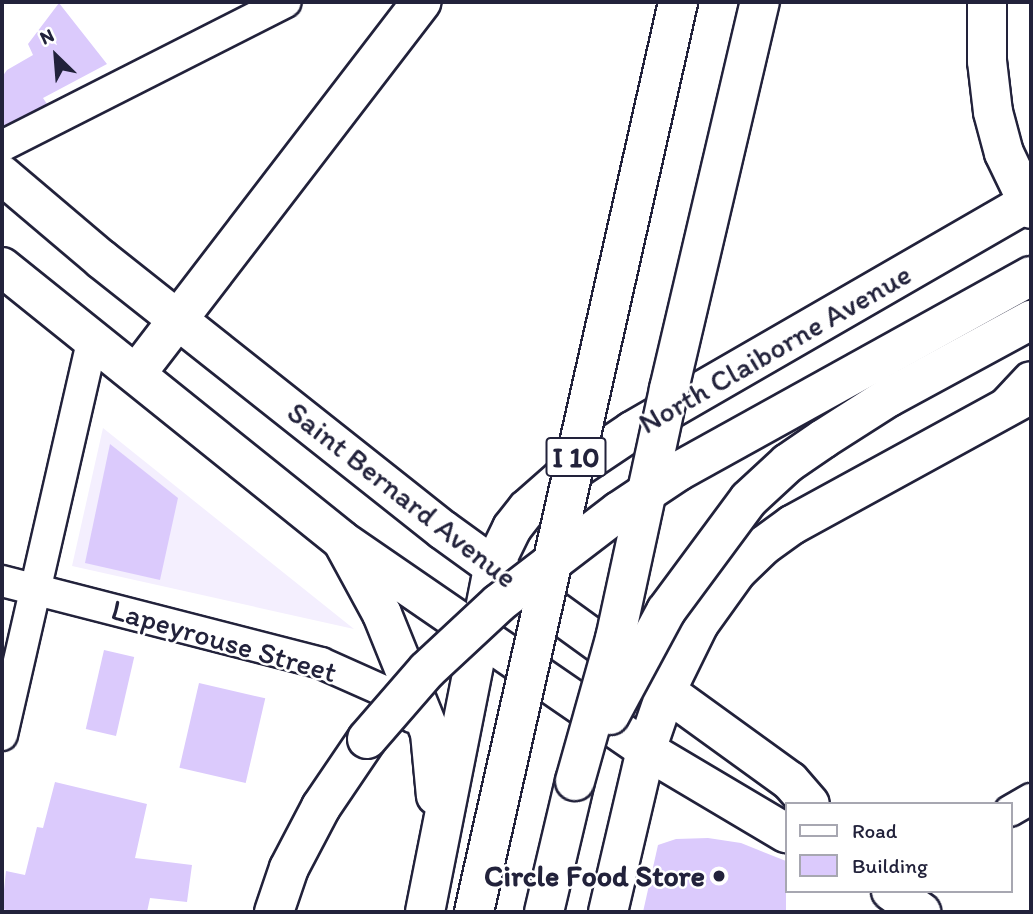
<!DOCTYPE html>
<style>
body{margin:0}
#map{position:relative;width:1033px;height:914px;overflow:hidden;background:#fff;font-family:Itim,sans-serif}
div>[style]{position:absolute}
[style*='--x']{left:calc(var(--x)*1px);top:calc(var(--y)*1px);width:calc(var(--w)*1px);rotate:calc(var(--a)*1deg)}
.built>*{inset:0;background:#f4effe}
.building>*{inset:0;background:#dbcafc;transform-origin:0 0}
.roads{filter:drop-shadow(2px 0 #22223b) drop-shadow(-2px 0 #22223b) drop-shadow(0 2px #22223b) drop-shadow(0 -2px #22223b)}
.street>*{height:30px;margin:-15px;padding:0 15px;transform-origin:15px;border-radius:15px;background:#fff}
.secondary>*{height:38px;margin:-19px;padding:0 19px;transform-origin:19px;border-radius:19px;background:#fff}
.highway>*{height:38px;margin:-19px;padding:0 19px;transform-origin:19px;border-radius:19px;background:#fff}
.bridges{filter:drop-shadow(2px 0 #22223b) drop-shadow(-2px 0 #22223b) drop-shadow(0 2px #22223b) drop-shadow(0 -2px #22223b)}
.highway-bridge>*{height:38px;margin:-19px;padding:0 19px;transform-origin:19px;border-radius:19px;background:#fff}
.dots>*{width:19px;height:19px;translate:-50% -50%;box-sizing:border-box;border:4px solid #fff;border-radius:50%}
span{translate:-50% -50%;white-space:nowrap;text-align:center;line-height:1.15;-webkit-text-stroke:5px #fff;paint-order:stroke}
.shield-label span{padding:2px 5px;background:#fff;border:2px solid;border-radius:5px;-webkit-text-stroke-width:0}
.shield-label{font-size:28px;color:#22223b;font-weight:700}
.street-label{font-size:30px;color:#22223b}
.poi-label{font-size:30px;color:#22223b;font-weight:700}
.right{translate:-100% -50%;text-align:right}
.frame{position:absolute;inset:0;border:4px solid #22223b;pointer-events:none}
.legend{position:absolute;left:785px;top:802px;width:228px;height:91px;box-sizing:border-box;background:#fff;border:2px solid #a7a7b1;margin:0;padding:9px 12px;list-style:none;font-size:21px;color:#22223b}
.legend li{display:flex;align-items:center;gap:14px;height:35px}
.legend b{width:35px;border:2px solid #a7a7b1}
.north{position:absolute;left:21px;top:21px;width:70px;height:70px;-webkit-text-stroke:5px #fff;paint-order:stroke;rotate:335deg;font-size:19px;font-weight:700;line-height:28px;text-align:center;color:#22223b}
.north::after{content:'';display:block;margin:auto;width:24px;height:32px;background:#22223b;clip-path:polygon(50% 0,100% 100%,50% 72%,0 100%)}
</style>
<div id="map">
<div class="built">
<div style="clip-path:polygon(103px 428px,354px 629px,72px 566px)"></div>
</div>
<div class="building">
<div style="clip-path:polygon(59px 3px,107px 64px,43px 98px,47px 104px,2px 127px,2px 77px,7px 70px,33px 55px,28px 44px)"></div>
<div style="clip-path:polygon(110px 444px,178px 498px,160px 580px,85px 563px)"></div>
<div style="left:104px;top:650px;width:31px;height:81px;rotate:13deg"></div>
<div style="left:199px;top:683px;width:68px;height:87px;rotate:13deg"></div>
<div style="clip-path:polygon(55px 782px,147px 804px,135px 858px,192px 865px,187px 902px,150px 898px,147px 912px,15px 912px,2px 909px,6px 871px,25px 875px,37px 827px,43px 828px)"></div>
<div style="clip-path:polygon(708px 838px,741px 843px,786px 861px,786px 912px,643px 912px,658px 845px,676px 839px)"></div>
</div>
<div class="roads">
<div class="street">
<div style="--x:2;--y:146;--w:318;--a:-26.9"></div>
<div style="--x:2;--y:581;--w:329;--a:14.4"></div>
<div style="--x:321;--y:663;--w:71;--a:24"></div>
<div style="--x:386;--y:692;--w:36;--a:44"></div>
<div style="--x:2;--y:735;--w:404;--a:-77.1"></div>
<div style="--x:1010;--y:811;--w:24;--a:-30"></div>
</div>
<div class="secondary">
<div style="--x:2;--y:175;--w:130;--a:40.3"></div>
<div style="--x:101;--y:259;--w:436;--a:38.4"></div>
<div style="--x:443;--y:530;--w:428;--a:35.9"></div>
<div style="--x:790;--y:781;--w:30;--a:49"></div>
<div style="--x:2;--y:267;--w:435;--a:38.8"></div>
<div style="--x:341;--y:540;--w:370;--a:34.5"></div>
<div style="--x:646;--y:750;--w:163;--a:30.7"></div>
<div style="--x:345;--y:546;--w:77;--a:61.4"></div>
<div style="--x:382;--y:614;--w:128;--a:68"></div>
<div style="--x:430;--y:733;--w:63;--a:84.6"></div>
<div style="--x:891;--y:891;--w:37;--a:35"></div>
<div style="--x:425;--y:912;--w:352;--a:-78.8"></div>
<div style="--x:493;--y:567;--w:43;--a:-64"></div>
<div style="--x:512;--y:528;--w:24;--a:-52"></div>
<div style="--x:527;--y:509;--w:47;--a:-41.5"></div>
<div style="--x:562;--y:478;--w:84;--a:-33.9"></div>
<div style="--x:632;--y:431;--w:461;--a:-30"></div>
<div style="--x:608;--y:912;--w:166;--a:-76.8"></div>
<div style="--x:646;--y:750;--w:65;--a:-71"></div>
<div style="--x:667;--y:689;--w:72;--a:-63.8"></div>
<div style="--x:699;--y:624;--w:65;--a:-54.4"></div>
<div style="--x:737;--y:571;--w:36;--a:-44"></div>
<div style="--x:763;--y:546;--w:36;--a:-36"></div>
<div style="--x:792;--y:525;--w:273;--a:-28.7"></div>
</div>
<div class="highway">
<div style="--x:987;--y:2;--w:59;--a:90"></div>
<div style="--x:987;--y:61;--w:51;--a:83.3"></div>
<div style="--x:993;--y:112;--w:42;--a:75"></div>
<div style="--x:1004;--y:153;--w:62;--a:64.3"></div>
<div style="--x:136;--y:374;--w:469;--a:-52.5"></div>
<div style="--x:1008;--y:406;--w:34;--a:-47"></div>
<div style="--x:274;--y:912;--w:46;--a:-71.2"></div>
<div style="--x:289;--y:868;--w:69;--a:-62.3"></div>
<div style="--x:321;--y:807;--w:82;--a:-55.9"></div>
<div style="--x:544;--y:912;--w:135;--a:-76.7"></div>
</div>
</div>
<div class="bridges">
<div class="highway-bridge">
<div style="--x:610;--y:715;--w:118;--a:-61.7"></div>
<div style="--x:666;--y:611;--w:139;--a:-53.5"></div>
<div style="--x:749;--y:499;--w:53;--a:-42.7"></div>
<div style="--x:788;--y:463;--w:42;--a:-34.4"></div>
<div style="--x:823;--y:439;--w:78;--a:-32.5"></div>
<div style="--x:889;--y:397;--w:162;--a:-28.5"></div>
<div style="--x:367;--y:739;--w:91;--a:-49"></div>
<div style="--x:427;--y:670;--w:98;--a:-42.9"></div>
<div style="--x:499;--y:603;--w:151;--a:-37.5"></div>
<div style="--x:619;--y:511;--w:72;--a:-33.7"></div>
<div style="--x:679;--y:471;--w:402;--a:-29"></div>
<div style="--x:575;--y:781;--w:148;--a:-74.3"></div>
<div style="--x:615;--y:639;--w:256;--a:-77.8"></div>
<div style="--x:669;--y:389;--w:398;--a:-76.8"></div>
<div style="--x:474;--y:912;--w:933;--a:-77.36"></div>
</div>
</div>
<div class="dots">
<div style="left:719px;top:876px;background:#22223b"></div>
</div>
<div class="shield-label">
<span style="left:576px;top:457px">I 10</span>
</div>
<div class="street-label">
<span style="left:775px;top:349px;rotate:-30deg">North Claiborne Avenue</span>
<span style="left:402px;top:495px;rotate:38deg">Saint Bernard Avenue</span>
<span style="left:224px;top:641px;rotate:16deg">Lapeyrouse Street</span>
</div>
<div class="poi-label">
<span class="right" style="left:705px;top:876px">Circle Food Store</span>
</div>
<div class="frame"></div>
<ul class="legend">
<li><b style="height:9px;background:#fff"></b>Road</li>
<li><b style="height:19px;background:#dbcafc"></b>Building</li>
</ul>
<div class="north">N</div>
</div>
